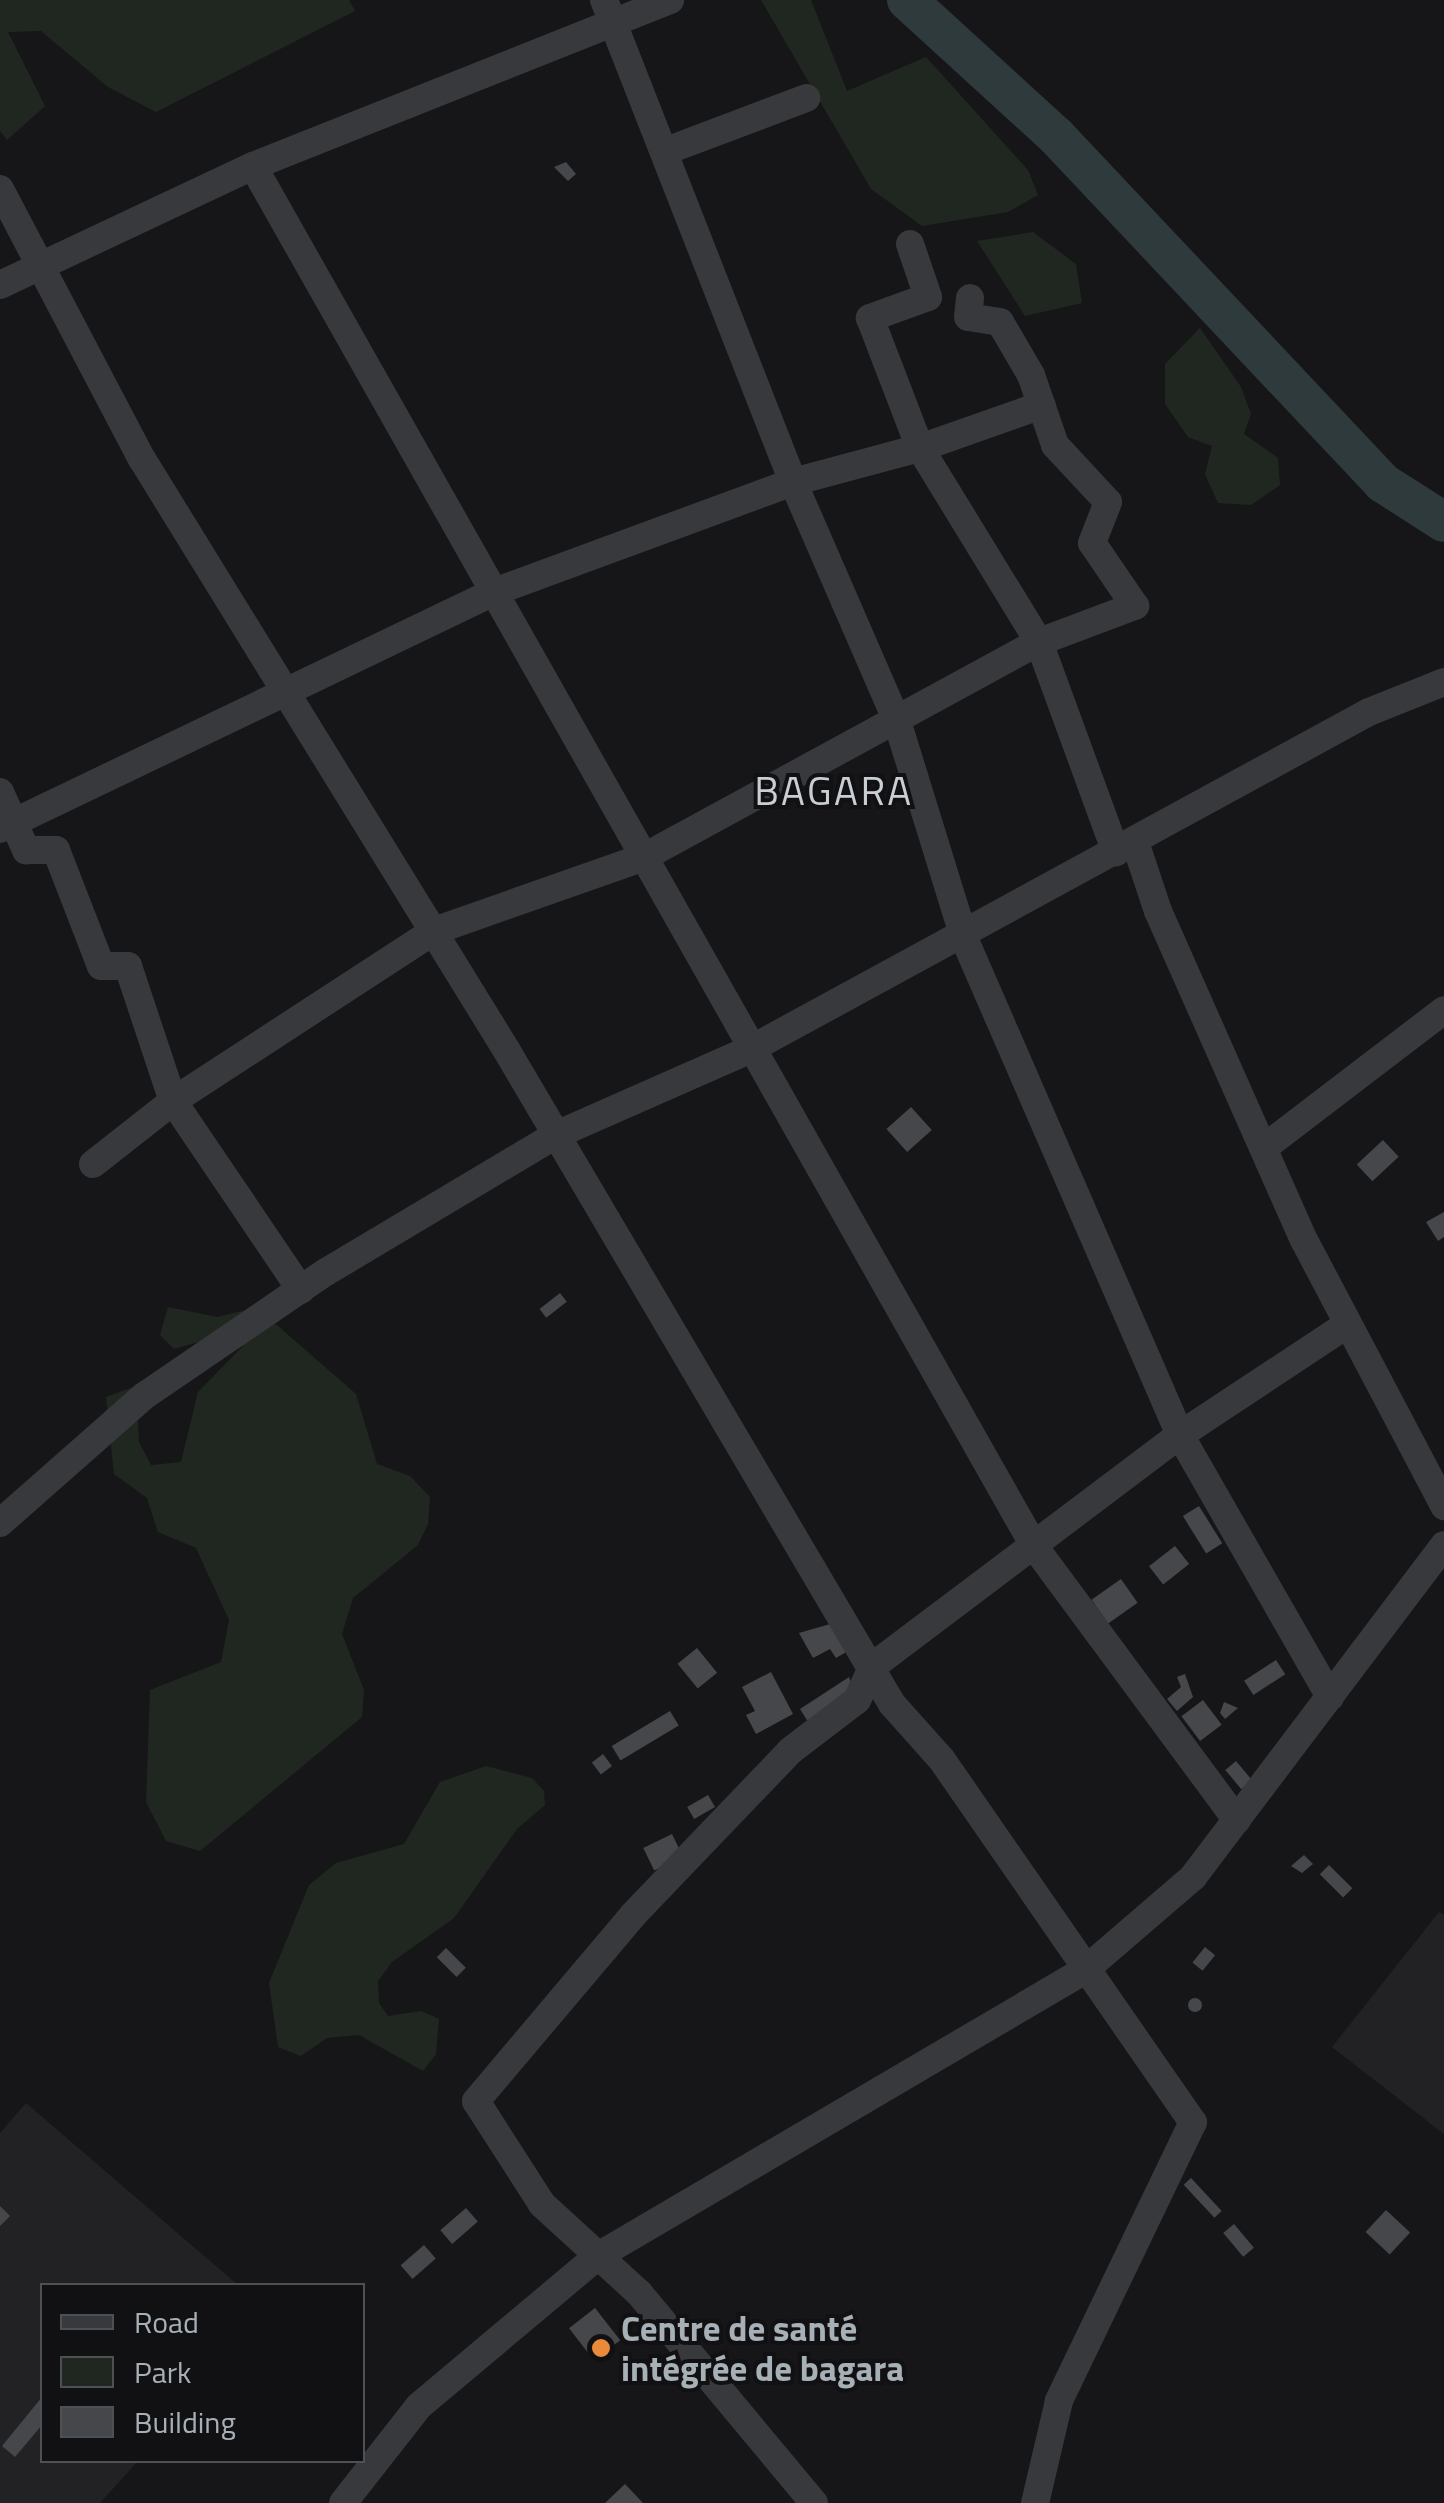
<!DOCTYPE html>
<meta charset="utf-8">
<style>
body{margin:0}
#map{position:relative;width:1444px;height:2503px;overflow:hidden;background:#161618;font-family:"Titillium Web",sans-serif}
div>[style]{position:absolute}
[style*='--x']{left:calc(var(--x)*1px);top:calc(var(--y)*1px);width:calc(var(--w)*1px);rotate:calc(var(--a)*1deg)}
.built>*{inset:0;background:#222225}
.green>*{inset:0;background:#202720}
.river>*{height:40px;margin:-20px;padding:0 20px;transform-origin:20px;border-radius:20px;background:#2f3a3d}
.building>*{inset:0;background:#45474b;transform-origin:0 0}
.round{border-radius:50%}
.minor>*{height:28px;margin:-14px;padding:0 14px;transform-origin:14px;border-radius:14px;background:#37393d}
.dots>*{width:28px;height:28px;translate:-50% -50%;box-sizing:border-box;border:5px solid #111113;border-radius:50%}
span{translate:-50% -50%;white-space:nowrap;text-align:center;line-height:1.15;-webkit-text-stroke:8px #111113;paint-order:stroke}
.poi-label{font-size:35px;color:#a8b0b7;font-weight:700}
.left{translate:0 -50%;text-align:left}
.quarter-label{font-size:40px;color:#c9ced3;letter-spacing:2.5px}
.legend{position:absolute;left:40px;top:2283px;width:325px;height:180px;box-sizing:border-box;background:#111113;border:2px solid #4d5155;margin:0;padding:12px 18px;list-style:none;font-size:30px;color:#a8b0b7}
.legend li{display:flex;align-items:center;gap:20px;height:50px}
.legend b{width:50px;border:2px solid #4d5155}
</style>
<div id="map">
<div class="built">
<div style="clip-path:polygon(1439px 1912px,1444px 1915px,1444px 2134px,1332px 2047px)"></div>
<div style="clip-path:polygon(26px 2103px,238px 2285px,42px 2286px,42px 2460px,138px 2461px,100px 2503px,0 2503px,0 2133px)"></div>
</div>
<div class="green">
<div style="clip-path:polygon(0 0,349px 0,355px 11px,156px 112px,108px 87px,41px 31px,8px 32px,45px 106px,7px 140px,0 131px)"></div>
<div style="clip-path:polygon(761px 0,811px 0,847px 91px,926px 57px,1028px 170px,1038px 195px,1008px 212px,922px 226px,871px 189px)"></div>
<div style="clip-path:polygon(1033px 232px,1076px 264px,1082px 303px,1025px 316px,977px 241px)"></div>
<div style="clip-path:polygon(1200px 328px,1241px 387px,1251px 414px,1244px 434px,1278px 458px,1280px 485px,1251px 505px,1218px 503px,1205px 474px,1212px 446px,1188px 437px,1165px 404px,1165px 364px)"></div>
<div style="clip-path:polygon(168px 1307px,217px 1317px,250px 1309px,278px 1326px,356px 1394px,377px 1464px,410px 1476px,430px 1497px,428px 1524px,418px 1545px,353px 1598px,342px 1634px,364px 1690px,362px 1717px,200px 1851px,166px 1841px,146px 1802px,150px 1690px,221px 1662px,229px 1620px,196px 1548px,158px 1532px,147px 1498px,114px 1474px,106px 1397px,136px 1386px,139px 1442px,151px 1465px,181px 1462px,198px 1392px,244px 1345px,212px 1338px,174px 1349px,160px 1335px)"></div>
<div style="clip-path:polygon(486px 1766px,532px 1778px,544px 1791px,545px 1805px,517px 1829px,454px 1918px,392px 1962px,378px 1981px,379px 2003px,388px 2016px,421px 2011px,439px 2019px,436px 2054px,423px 2071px,359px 2035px,327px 2038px,301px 2056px,278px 2047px,269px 1983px,309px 1885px,336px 1863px,404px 1844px,440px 1782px)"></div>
</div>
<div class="river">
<div style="--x:907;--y:0;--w:202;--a:42.4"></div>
<div style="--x:1056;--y:136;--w:477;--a:46.7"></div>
<div style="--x:1383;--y:483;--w:72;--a:32.6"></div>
</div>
<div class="building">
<div style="clip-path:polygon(566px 162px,576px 174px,568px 181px,554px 167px)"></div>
<div style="left:911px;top:1107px;width:31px;height:33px;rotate:48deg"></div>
<div style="left:1383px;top:1140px;width:23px;height:36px;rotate:47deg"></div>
<div style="clip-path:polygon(1444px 1212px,1444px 1237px,1438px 1241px,1426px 1222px)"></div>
<div style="left:560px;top:1293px;width:11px;height:26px;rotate:52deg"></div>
<div style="left:1199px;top:1506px;width:44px;height:19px;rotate:58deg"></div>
<div style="left:1175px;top:1546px;width:23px;height:33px;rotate:52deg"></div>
<div style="left:1121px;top:1579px;width:29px;height:36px;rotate:55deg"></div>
<div style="clip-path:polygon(837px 1622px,853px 1648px,836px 1658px,830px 1649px,813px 1658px,799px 1633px)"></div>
<div style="left:697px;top:1648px;width:32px;height:25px;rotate:51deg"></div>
<div style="left:1276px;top:1660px;width:17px;height:38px;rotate:57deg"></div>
<div style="clip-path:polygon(771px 1672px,793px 1714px,756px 1734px,746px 1715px,755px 1711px,742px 1687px)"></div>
<div style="clip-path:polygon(1185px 1674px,1193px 1697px,1177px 1711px,1167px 1699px,1181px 1687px,1177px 1677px)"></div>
<div style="clip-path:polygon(849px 1677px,857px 1700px,810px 1725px,800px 1709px)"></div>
<div style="left:1203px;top:1700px;width:31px;height:27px;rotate:53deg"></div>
<div style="clip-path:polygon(1224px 1702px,1238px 1708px,1225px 1719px,1220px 1713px)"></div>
<div style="left:670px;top:1711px;width:17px;height:68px;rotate:59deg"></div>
<div style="left:603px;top:1754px;width:15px;height:14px;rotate:53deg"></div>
<div style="left:1236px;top:1761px;width:25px;height:14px;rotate:50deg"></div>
<div style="left:708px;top:1795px;width:14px;height:24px;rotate:60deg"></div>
<div style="left:672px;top:1834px;width:25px;height:32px;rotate:64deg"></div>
<div style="clip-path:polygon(1304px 1855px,1313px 1864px,1302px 1873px,1291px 1866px)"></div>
<div style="left:1329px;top:1865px;width:33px;height:13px;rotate:45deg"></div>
<div style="left:1205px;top:1947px;width:13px;height:20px;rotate:39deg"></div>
<div style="left:446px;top:1948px;width:28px;height:13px;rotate:45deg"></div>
<div class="round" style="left:1188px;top:1998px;width:14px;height:14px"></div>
<div style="left:1191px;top:2178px;width:45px;height:10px;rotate:47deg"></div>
<div style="clip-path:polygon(0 2206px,10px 2216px,0 2226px)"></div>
<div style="left:466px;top:2208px;width:18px;height:34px;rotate:49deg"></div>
<div style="left:1386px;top:2210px;width:33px;height:30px;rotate:43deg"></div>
<div style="left:1234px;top:2224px;width:31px;height:14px;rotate:50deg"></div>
<div style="left:424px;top:2245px;width:18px;height:31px;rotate:49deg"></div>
<div style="left:595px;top:2308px;width:41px;height:33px;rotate:52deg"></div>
<div style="clip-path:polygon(42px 2397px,42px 2425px,15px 2457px,2px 2446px)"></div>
<div style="clip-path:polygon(625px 2484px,643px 2503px,605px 2503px)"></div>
</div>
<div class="minor">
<div style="--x:604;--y:0;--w:518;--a:68.59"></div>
<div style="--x:793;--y:482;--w:261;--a:66.5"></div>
<div style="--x:897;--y:721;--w:227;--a:72.8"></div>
<div style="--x:964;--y:938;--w:542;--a:66.51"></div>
<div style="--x:1180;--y:1435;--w:302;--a:60.2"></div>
<div style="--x:666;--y:151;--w:150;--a:-20.7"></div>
<div style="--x:253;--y:166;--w:1586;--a:60.49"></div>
<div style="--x:1034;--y:1546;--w:341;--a:53.5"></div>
<div style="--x:0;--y:189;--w:305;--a:62.3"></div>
<div style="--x:142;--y:459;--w:695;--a:58.34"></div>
<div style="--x:507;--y:1051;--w:758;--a:59.48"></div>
<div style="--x:892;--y:1704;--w:75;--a:48.2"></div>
<div style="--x:942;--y:1760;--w:441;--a:55.3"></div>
<div style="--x:1193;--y:2122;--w:310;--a:115.7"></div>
<div style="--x:1059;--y:2401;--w:105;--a:103.2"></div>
<div style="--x:910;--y:244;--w:56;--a:71.2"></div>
<div style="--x:928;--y:297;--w:62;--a:160.1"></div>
<div style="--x:870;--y:318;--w:139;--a:69"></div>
<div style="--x:920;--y:448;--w:228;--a:58.5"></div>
<div style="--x:1039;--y:642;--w:224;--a:69.9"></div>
<div style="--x:0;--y:285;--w:280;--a:-25.2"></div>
<div style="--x:253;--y:166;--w:449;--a:-21.7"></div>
<div style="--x:0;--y:792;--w:64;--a:65.9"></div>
<div style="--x:26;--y:850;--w:30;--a:0"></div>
<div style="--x:56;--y:850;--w:124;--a:68.8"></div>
<div style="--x:101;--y:966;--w:27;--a:0"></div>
<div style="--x:128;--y:966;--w:142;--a:71.6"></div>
<div style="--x:173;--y:1101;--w:228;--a:55.9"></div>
<div style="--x:0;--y:829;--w:548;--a:-25.63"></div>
<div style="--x:494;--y:592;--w:319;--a:-20.2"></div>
<div style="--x:793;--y:482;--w:131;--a:-15"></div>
<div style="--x:920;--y:448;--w:129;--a:-19.4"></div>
<div style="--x:1135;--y:842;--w:73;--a:71.6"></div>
<div style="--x:1158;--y:911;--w:360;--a:66.1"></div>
<div style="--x:1304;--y:1240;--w:301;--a:62.2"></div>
<div style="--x:1265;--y:1147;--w:225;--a:-37.4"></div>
<div style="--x:93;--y:1164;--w:102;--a:-38.2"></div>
<div style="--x:173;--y:1101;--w:311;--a:-33.1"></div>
<div style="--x:434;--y:931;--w:223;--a:-19.4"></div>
<div style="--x:644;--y:857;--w:450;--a:-28.6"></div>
<div style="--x:1039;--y:642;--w:103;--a:-20.6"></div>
<div style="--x:1135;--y:606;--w:76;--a:-124.3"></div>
<div style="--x:1092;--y:543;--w:44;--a:-68.7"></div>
<div style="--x:1108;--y:502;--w:78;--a:-132.9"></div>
<div style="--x:1055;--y:445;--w:74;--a:-108.9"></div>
<div style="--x:1031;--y:375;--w:61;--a:-120.3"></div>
<div style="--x:1000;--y:322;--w:32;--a:-171"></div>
<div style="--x:968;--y:317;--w:19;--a:-84"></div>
<div style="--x:0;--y:1523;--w:192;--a:-41.4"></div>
<div style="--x:144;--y:1396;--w:220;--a:-34.3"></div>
<div style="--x:326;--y:1272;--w:268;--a:-30.8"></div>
<div style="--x:556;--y:1135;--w:211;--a:-23.8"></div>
<div style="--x:749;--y:1050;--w:706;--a:-28.6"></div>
<div style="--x:1369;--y:712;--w:81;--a:-21.8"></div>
<div style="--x:343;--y:2503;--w:123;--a:-51.9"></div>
<div style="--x:419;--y:2406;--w:234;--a:-40"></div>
<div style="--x:598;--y:2256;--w:565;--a:-30.42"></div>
<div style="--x:1085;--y:1970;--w:143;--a:-40.7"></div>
<div style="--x:1193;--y:1877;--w:416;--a:-52.9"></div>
<div style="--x:814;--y:2503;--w:273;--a:-129.8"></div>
<div style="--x:639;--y:2293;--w:132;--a:-137.5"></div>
<div style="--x:542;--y:2204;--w:122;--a:-122.7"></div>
<div style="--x:476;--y:2101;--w:243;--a:-49.8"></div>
<div style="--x:633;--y:1915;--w:227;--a:-46.2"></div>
<div style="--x:790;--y:1751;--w:84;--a:-37.3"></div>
<div style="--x:857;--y:1700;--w:38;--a:-65"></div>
<div style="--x:873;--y:1666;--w:384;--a:-37"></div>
<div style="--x:1180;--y:1435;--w:201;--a:-33.5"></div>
</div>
<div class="dots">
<div style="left:601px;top:2348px;background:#ea8b3c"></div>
</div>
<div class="poi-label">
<span class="left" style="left:621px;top:2348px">Centre de santé<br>intégrée de bagara</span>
</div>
<div class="quarter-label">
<span style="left:834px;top:791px">BAGARA</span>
</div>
<ul class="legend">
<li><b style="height:12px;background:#37393d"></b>Road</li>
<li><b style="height:28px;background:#202720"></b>Park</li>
<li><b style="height:28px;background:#45474b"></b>Building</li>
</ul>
</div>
